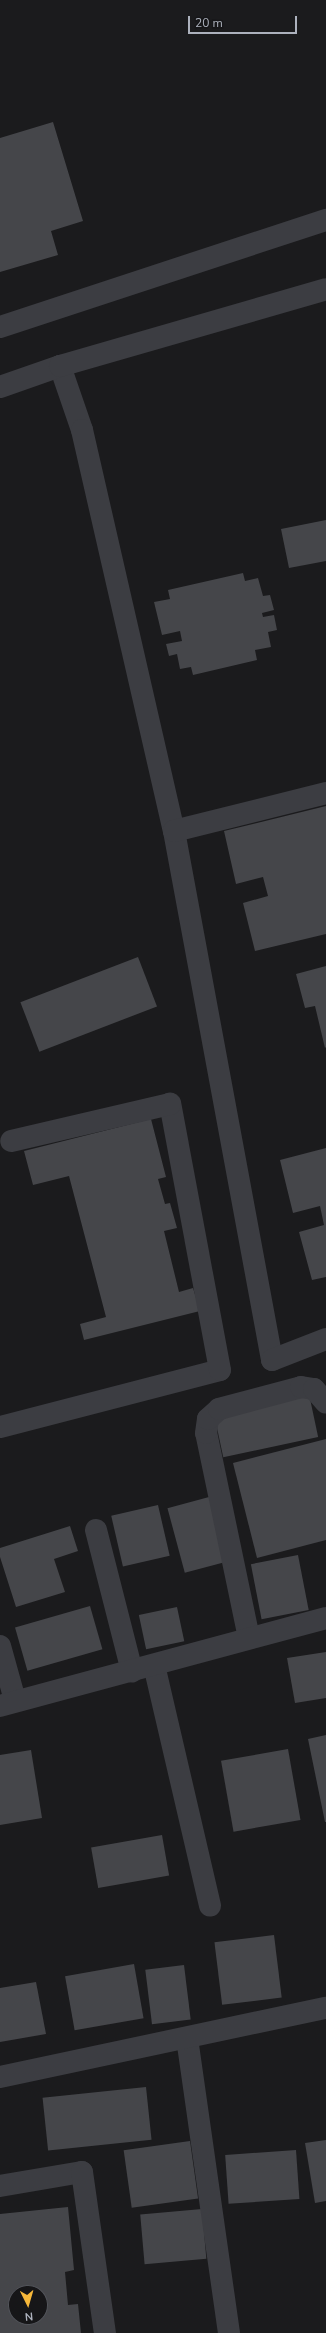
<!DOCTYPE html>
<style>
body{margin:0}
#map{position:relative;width:326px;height:2333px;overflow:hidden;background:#1b1b1d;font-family:"Nunito Sans",sans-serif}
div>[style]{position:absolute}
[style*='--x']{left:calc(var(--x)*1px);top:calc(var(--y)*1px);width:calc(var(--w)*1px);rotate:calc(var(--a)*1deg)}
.building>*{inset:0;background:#45464a;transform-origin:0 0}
.minor>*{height:22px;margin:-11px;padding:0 11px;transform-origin:11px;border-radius:11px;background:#3c3d42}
span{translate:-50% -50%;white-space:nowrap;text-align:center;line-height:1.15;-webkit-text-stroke:3px #161618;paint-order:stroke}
.north{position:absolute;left:8px;top:2285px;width:40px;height:40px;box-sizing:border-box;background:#161618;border:1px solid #52545a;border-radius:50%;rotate:175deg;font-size:11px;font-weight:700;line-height:16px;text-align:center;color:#adb2bd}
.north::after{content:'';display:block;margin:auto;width:14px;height:18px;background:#f6b83a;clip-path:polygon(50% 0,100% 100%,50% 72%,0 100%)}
.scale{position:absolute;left:188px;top:16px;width:109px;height:18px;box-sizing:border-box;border:2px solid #adb2bd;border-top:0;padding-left:5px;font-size:12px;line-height:14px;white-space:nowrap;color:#adb2bd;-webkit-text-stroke:3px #161618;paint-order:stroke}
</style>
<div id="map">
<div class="building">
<div style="clip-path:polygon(53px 122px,83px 221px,51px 231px,58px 255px,0 272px,0 138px)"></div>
<div style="clip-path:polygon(326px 520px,326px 561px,289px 568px,281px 529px)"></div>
<div style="clip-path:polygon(243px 573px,245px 581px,258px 578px,263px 596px,270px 595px,274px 610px,262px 613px,263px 617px,274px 615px,277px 630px,268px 632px,271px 647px,255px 650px,257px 660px,193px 675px,191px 667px,180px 669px,177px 654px,169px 656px,166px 644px,182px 641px,180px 631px,162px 635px,154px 602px,170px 599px,168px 590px)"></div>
<div style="clip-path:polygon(326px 806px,326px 934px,255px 951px,243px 903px,268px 896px,263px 877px,236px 884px,224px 831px)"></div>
<div style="left:138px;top:957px;width:53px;height:126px;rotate:69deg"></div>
<div style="clip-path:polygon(326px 966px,326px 1047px,325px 1048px,315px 1006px,305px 1008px,296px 974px)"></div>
<div style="clip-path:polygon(151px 1119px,166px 1177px,158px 1179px,165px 1204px,170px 1203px,177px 1228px,164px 1231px,179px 1292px,193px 1288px,200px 1311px,84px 1340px,80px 1324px,106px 1317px,69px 1176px,33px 1185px,24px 1151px)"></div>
<div style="clip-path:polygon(326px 1148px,326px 1277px,312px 1280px,299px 1232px,324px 1225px,320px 1206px,293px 1213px,280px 1160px)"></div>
<div style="left:309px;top:1394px;width:44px;height:97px;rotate:78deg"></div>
<div style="clip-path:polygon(326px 1439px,326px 1540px,257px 1558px,233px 1463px)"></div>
<div style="left:209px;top:1497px;width:67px;height:43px;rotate:75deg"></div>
<div style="left:158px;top:1505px;width:52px;height:48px;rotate:77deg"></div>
<div style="clip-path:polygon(70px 1526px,78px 1551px,54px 1559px,65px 1592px,16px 1607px,0 1557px,0 1548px)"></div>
<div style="left:298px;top:1555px;width:56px;height:48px;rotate:79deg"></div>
<div style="left:90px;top:1606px;width:45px;height:78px;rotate:74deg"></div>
<div style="left:177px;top:1607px;width:35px;height:39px;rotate:78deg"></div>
<div style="clip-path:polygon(326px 1652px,326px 1698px,295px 1703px,287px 1658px)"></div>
<div style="clip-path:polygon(326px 1735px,326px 1822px,325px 1822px,308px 1739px)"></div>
<div style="left:288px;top:1749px;width:72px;height:68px;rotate:80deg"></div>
<div style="clip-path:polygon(31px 1750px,42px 1818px,0 1825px,0 1755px)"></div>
<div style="left:162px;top:1835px;width:41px;height:72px;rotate:80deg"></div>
<div style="left:274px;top:1935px;width:63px;height:60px;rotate:83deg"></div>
<div style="left:134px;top:1964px;width:55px;height:70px;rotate:80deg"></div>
<div style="left:184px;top:1965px;width:55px;height:39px;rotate:83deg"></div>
<div style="clip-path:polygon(36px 1982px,46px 2034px,0 2042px,0 1988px)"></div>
<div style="left:146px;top:2087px;width:53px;height:104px;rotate:84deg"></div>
<div style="clip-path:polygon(326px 2140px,326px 2201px,315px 2203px,305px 2143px)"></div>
<div style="left:190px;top:2141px;width:58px;height:67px;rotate:82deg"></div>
<div style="left:296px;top:2150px;width:49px;height:71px;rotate:86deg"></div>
<div style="clip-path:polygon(evenodd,68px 2207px,74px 2270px,65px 2272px,68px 2305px,78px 2304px,81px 2333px,0 2333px,0 2214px,68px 2207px,16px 2293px,40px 2293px,40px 2317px,16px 2317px,16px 2293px)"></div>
<div style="left:202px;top:2209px;width:50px;height:62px;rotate:85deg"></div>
</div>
<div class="minor">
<div style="--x:0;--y:327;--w:343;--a:-18.2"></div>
<div style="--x:60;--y:366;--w:68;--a:71"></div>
<div style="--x:82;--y:430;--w:411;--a:77.1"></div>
<div style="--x:174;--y:831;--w:538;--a:79.5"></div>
<div style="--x:272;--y:1360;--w:58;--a:-21.3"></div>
<div style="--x:0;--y:387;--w:64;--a:-19.3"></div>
<div style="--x:60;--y:366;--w:277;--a:-16.1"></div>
<div style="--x:174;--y:831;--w:157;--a:-14"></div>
<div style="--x:0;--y:1427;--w:227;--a:-14.5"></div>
<div style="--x:220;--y:1370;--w:271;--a:-100.6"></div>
<div style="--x:170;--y:1104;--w:163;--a:166.9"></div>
<div style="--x:96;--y:1530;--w:146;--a:75.7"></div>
<div style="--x:249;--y:1638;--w:209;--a:-101.8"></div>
<div style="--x:206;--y:1433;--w:14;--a:-82"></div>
<div style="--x:208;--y:1419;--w:15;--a:-42"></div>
<div style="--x:219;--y:1409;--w:85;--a:-15"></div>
<div style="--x:301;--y:1387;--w:13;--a:9"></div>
<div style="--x:314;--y:1389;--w:18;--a:49"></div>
<div style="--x:0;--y:1646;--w:56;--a:74.5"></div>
<div style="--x:154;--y:1665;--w:247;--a:76.9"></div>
<div style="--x:0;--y:1706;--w:338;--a:-15.1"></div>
<div style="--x:187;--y:2038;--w:298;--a:81.9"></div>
<div style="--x:0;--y:2077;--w:333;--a:-12"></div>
<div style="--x:0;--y:2186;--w:83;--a:-9.7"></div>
<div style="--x:82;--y:2172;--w:163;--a:81.9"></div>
</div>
<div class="north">N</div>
<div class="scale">20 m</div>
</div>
